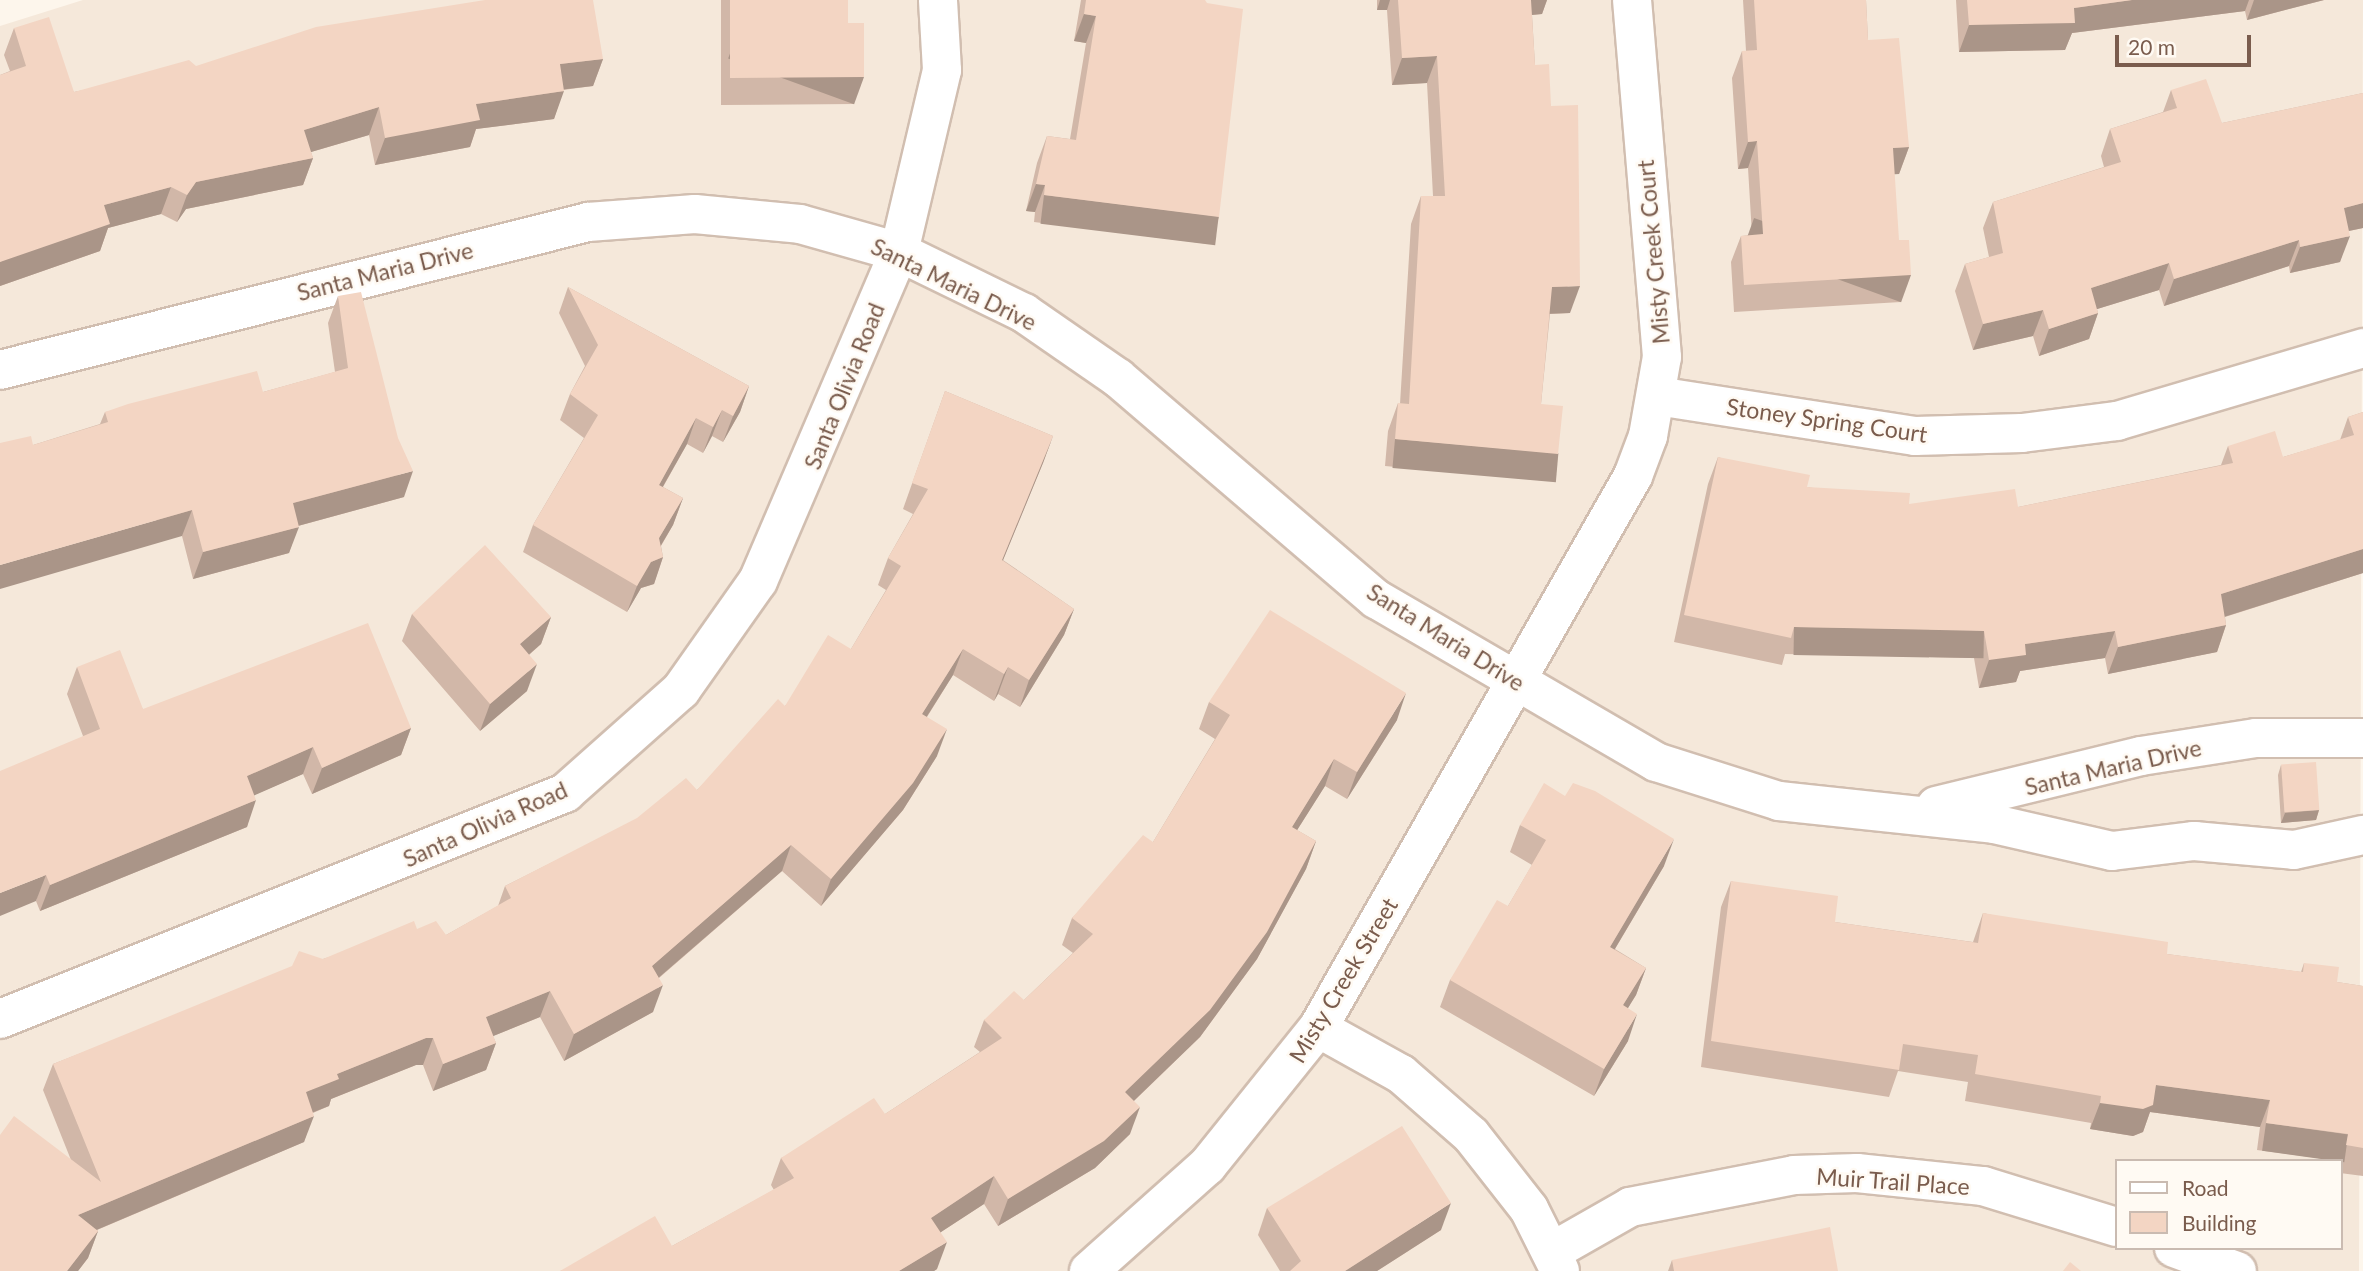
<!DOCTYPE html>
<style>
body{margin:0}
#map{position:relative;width:2363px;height:1271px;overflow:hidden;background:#fdf6ec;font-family:Lato,sans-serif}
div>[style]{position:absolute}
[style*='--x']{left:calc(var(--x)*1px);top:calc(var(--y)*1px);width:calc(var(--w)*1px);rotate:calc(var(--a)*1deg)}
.residential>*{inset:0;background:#f5e8da}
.roads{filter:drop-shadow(2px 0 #d1beb0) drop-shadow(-2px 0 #d1beb0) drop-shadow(0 2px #d1beb0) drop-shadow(0 -2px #d1beb0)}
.street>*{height:38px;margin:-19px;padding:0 19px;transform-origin:19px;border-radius:19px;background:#fff}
.wall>*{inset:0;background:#d1b7a8}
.shaded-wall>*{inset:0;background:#aa9588;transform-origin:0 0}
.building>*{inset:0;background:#f3d5c3;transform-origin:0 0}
span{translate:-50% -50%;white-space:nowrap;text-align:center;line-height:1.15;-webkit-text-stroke:5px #fffaf3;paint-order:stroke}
.street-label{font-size:23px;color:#7a5c4d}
.legend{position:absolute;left:2115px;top:1159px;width:228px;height:91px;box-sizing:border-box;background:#fffaf3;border:2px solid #cabbb1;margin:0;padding:9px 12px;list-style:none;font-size:21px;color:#7a5c4d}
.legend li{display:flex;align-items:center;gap:14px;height:35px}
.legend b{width:35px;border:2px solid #cabbb1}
.scale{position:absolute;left:2115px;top:35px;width:136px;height:32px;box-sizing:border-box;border:4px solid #7a5c4d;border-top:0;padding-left:9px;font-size:21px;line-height:24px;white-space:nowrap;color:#7a5c4d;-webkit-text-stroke:5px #fffaf3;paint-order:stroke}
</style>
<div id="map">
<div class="residential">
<div style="clip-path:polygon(evenodd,83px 0,2363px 0,2359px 1271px,0 1271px,0 26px,83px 0,2116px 1161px,2340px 1161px,2340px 1248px,2116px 1248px,2116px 1161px)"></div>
</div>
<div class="roads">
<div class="street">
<div style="--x:0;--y:370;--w:606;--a:-14.13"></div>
<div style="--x:588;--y:222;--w:107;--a:-4.3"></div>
<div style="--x:695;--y:214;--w:105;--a:5.4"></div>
<div style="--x:800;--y:224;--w:103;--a:15.8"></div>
<div style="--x:899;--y:252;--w:139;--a:26"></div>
<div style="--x:1024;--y:313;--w:114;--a:34.7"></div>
<div style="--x:1118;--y:378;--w:340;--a:40.6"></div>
<div style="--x:1376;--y:599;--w:324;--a:30.2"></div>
<div style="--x:1656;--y:762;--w:129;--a:17.6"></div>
<div style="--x:1779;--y:801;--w:216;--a:6.1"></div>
<div style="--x:1994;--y:824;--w:121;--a:12.9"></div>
<div style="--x:2112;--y:851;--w:83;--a:-7"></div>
<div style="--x:2194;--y:841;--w:100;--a:5.1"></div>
<div style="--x:2294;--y:850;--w:71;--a:-12.3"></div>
<div style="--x:1657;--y:396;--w:261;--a:8.8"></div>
<div style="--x:1915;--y:436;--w:107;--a:-1.6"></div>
<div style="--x:2022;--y:433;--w:96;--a:-7.2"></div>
<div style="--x:2117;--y:421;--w:257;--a:-16.5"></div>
<div style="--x:1936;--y:806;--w:211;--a:-13.7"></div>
<div style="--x:2141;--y:756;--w:116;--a:-8.9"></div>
<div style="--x:2256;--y:738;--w:107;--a:0"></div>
<div style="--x:0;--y:1019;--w:609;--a:-21.8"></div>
<div style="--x:565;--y:793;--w:155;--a:-41.6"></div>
<div style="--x:681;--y:690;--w:133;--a:-54.8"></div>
<div style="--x:758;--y:581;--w:358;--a:-66.8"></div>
<div style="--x:899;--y:252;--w:187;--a:-76.7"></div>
<div style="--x:942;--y:70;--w:70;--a:-93.3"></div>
<div style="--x:1318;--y:1028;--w:95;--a:29"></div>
<div style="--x:1401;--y:1074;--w:93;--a:41.1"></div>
<div style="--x:1471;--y:1135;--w:94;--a:51.9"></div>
<div style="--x:1529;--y:1209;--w:69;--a:63.4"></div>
<div style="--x:2174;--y:1248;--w:67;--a:20.1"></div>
<div style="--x:1553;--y:1251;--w:89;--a:-29.7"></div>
<div style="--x:1630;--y:1207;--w:167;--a:-11"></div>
<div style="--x:1794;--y:1175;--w:63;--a:-1.8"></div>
<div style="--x:1857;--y:1173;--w:127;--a:5.9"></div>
<div style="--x:1983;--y:1186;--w:139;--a:17.1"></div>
<div style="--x:1089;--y:1271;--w:158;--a:-41.7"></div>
<div style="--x:1207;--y:1166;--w:177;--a:-51.2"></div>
<div style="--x:1318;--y:1028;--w:636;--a:-60.29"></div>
<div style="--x:1633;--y:476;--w:43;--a:-69.4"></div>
<div style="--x:1648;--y:436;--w:80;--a:-80"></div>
<div style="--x:1662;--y:357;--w:358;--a:-94.8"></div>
</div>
</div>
<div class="wall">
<div style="clip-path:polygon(721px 0,848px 0,848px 23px,854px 104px,721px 105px)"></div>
<div style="clip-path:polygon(1081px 0,1205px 0,1219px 217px,1209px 244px,1034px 222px,1035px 212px,1026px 211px,1037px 163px,1047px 136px,1070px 139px,1086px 43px,1074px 41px)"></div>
<div style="clip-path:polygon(1377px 0,1547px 0,1542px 14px,1532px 15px,1535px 65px,1551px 106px,1570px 313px,1550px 314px,1541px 404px,1548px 481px,1385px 466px,1388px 431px,1398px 403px,1400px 404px,1411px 224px,1421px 196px,1433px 196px,1427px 83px,1392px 85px,1387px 10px,1377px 10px)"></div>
<div style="clip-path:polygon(1743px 0,1866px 0,1868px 40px,1909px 147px,1899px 174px,1894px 174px,1901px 302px,1734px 312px,1731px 262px,1741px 236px,1752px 235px,1748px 168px,1738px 169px,1732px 78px,1742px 51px,1746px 51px)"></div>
<div style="clip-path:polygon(1956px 0,2324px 0,2247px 20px,2245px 11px,2072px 33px,2065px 50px,1959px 52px)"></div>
<div style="clip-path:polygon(14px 28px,74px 92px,196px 66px,603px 59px,593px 86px,563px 90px,554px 119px,476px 129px,470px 147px,375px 165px,369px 135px,311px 152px,313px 158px,303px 185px,186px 209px,177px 222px,161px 214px,108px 228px,100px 251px,0 286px,0 75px,10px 71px,4px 55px)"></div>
<div style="clip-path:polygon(2171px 90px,2222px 123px,2363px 93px,2363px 228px,2349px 231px,2340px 262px,2290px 273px,2289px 266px,2164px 306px,2159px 290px,2097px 309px,2098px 313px,2089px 339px,2039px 356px,2033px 336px,1973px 350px,1955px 291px,1965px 264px,1989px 257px,1983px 228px,1993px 202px,2104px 167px,2101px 156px,2110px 129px,2163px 112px)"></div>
<div style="clip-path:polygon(568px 287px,749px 386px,740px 412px,723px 442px,712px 436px,703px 453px,687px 444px,663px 487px,683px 498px,673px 525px,661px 546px,663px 557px,654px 584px,641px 588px,627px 612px,523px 552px,533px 525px,584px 438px,560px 420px,570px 394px,585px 366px,559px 313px)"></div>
<div style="clip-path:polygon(338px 296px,404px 497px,298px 526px,289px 553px,193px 579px,182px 536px,33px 445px,100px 424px,105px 412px,263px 392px,335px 372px,328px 323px)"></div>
<div style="clip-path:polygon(945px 391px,1053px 436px,1043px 463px,1003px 560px,1074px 609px,1064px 635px,1020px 707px,998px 694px,994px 701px,953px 675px,927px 717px,937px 756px,903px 810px,821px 906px,782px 871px,659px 978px,653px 1012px,564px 1061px,540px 1017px,493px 1036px,496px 1043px,486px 1070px,433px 1091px,423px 1065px,416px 1065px,331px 1099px,329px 1106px,313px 1113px,304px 1142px,97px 1230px,98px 1231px,88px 1258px,78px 1271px,0 1271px,71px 1160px,43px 1090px,53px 1064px,323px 959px,417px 929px,446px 935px,498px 906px,505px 886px,697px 790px,785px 706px,851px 649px,886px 590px,878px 585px,888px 558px,913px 514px,903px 509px)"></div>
<div style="clip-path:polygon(2363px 412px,2363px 574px,2363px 573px,2225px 617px,2226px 625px,2217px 652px,2108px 674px,2105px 658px,2020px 671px,2016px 682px,1979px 688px,1974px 658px,1785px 654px,1782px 665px,1674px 642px,1708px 484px,1718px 457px,1807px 487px,1909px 504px,2018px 507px,2221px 465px,2228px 446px,2283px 457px,2340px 440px,2348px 417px)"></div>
<div style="clip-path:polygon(412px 614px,551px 617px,541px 644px,529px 655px,527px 691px,480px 731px,402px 641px)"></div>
<div style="clip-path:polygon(77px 667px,143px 709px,411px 728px,401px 755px,312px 794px,303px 774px,254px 795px,247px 827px,40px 911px,36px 901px,83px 736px,67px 694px)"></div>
<div style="clip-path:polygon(1209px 702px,1397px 720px,1347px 799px,1325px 786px,1297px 830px,1316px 841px,1306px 869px,1257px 959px,1200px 1037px,1134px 1101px,1130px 1134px,1095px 1168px,998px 1226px,984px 1204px,941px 1232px,937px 1269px,934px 1271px,560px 1271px,672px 1246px,774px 1190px,771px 1185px,781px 1158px,885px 1114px,980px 1052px,974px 1047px,984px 1020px,1024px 1000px,1073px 953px,1062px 945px,1072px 918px,1153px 842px,1215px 739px,1199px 729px)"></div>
<div style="clip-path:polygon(2281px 765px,2319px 810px,2316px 820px,2281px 823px,2278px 775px)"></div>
<div style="clip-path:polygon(1520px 825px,1664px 866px,1615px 949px,1646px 968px,1636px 995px,1628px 1008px,1628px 1041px,1594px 1096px,1440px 1007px,1450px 980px,1508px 906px,1532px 865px,1510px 852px)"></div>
<div style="clip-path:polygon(1731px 881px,1835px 922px,1973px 942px,1983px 913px,2167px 954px,2301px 972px,2304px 963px,2337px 982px,2363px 986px,2363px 1176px,2340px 1173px,2340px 1161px,2257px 1150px,2260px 1127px,2150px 1112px,2143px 1132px,2133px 1136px,2090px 1129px,2091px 1123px,1965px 1101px,1968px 1082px,1898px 1071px,1889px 1097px,1701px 1067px,1721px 907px)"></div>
<div style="clip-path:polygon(1267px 1208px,1441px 1230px,1377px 1271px,1280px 1271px,1258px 1235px)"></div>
<div style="clip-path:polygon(1672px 1260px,1838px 1271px,1668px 1271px)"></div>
</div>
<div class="shaded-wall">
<div style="clip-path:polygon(1380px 0,1390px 0,1387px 10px,1377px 10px)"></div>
<div style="clip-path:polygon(1526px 0,1547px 0,1542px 14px,1520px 16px)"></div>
<div style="clip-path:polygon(2132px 0,2249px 0,2245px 11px,2072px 33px,2065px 50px,1959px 52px,1969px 25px,2074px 8px)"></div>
<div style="clip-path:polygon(2254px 0,2324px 0,2247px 20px)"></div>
<div style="clip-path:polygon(1084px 14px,1096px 16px,1086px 43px,1074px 41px)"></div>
<div style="clip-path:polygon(1437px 56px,1427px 83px,1392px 85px,1402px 58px)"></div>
<div style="clip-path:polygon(603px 59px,593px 86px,550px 91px,560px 64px)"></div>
<div style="left:864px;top:77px;width:29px;height:134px;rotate:110deg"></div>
<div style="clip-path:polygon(564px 91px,554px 119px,476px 129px,470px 147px,375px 165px,385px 138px,476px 104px)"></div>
<div style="clip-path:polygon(379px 107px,369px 135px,294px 157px,304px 130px)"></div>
<div style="clip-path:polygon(1757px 141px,1748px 168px,1738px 169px,1748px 142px)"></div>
<div style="clip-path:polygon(1909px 147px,1899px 174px,1883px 175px,1893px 148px)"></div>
<div style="clip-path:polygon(313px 158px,303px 185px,186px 209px,177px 222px,187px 195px,196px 182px)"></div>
<div style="clip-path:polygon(1036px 184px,1045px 185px,1035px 212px,1026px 211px)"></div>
<div style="clip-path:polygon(171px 187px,161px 214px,108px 228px,100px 251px,0 286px,0 262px,104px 205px)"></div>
<div style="left:1044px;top:195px;width:176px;height:29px;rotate:7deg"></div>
<div style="clip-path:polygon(2363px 203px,2363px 228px,2334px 234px,2344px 208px)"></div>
<div style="clip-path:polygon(2350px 236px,2340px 262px,2290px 273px,2300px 247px)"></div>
<div style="clip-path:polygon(2299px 240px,2289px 266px,2164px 306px,2174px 279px)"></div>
<div style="clip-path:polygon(2169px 263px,2159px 290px,2081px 314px,2091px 288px)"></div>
<div style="left:1911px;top:275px;width:29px;height:167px;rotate:110deg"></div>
<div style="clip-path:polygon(1580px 286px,1570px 313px,1543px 314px,1552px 287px)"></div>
<div style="clip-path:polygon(2043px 310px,2033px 336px,1973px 350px,1983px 324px)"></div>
<div style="clip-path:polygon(2098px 313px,2089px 339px,2039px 356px,2049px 329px)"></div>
<div style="clip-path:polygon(749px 386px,740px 412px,723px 442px,733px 416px)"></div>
<div style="clip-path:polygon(722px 410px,712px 436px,703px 453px,713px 427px)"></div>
<div style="clip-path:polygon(696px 418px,687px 444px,649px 511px,659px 485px)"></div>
<div style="clip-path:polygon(1053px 436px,1043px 463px,992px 587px,1002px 560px)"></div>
<div style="left:1395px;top:439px;width:164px;height:29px;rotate:5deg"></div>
<div style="clip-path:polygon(413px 471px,404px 497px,283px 530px,293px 503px)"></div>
<div style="clip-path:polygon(683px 498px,673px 525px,651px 562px,663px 557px,654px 584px,641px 588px,627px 612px,637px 586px,659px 538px)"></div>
<div style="clip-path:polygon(192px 510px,182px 536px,0 589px,0 565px)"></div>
<div style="clip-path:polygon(299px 527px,289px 553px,193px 579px,203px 552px)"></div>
<div style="clip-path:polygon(2363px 549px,2363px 573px,2211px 621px,2221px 594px)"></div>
<div style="clip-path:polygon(1074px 609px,1064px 635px,1020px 707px,1029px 680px)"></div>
<div style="clip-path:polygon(551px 617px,541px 644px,510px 671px,520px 644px)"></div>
<div style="clip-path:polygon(2226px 625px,2217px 652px,2108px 674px,2118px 647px)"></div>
<div style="left:1794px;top:627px;width:190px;height:28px;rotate:1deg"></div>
<div style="clip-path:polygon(2115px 631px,2105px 658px,2020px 671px,2016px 682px,1979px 688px,1989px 660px,2025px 644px)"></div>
<div style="clip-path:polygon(963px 649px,953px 675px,912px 740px,922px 714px)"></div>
<div style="clip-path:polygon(537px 664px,527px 691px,480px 731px,490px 704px)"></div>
<div style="clip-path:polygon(1008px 667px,998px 694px,994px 701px,1004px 674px)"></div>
<div style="clip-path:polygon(1406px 693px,1397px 720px,1347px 799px,1357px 772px)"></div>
<div style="clip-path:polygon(411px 728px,401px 755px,312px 794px,322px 768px)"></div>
<div style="clip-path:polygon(947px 729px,937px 756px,903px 810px,821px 906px,831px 879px)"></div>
<div style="clip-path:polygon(313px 747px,303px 774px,237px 803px,247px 776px)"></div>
<div style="clip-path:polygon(1334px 759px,1325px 786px,1282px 854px,1292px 827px)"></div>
<div style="clip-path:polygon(256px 800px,247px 827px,40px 911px,50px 885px)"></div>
<div style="clip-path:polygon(2319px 810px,2316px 820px,2281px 823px,2285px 813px)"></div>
<div style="clip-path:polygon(1674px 839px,1664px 866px,1600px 974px,1610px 947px)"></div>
<div style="clip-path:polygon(1316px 841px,1306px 869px,1257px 959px,1200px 1037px,1115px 1119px,1125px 1092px)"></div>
<div style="clip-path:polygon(791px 845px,782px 871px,642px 992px,652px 966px)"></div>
<div style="clip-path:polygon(46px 875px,36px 901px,0 916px,0 893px)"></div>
<div style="clip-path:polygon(1646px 968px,1636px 995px,1613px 1032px,1623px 1005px)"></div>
<div style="clip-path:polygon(663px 985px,653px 1012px,564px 1061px,574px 1034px)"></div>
<div style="clip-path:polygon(550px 991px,540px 1017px,476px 1043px,486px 1017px)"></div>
<div style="clip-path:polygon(1637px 1014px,1628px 1041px,1594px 1096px,1604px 1069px)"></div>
<div style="clip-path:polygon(426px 1038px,433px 1038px,423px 1065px,416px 1065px,331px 1099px,329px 1106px,296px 1119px,306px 1092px,337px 1074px)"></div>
<div style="clip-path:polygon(496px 1043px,486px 1070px,433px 1091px,443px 1064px)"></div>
<div style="clip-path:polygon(2156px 1085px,2270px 1100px,2260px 1127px,2150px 1112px,2143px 1132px,2133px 1136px,2090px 1129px,2100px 1103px)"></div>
<div style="clip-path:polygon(1140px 1107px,1130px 1134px,1095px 1168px,998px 1226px,1008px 1199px)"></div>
<div style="clip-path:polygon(314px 1116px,304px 1142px,68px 1242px,78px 1215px)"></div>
<div style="left:2266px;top:1123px;width:83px;height:28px;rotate:8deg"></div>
<div style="clip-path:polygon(994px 1176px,984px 1204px,921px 1245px,931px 1218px)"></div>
<div style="clip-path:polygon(1451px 1203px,1441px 1230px,1377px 1271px,1345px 1271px)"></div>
<div style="clip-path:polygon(98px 1231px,88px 1258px,78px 1271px,67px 1271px)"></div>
<div style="clip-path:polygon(947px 1242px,937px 1269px,934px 1271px,899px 1271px)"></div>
</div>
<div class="building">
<div style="clip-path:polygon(485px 0,593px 0,603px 59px,560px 64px,564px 91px,476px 104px,480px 120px,385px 138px,379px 107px,304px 130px,313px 158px,196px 182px,187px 195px,171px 187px,104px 205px,110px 224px,0 262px,0 75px,26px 66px,14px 28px,49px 17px,74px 92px,189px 60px,196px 66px,316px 27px)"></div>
<div style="clip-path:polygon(730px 0,848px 0,848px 23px,864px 23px,864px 77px,730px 78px)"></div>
<div style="clip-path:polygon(1086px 0,1205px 0,1207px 3px,1243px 9px,1219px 217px,1044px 195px,1045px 185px,1036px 184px,1047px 136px,1076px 140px,1096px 16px,1084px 14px)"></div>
<div style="clip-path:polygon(1398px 0,1531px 0,1535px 65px,1549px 64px,1551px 106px,1578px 105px,1580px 286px,1552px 287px,1541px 404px,1563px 406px,1558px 454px,1395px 439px,1398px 403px,1409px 404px,1421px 196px,1445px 196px,1437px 56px,1402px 58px)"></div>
<div style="clip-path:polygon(1754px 0,1866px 0,1868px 40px,1899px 38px,1909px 147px,1893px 148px,1899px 240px,1909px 240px,1911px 275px,1744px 285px,1741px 236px,1763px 234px,1757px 141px,1748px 142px,1742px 51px,1757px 50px)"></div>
<div style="clip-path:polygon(1967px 0,2132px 0,2074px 8px,2075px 23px,1969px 25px)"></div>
<div style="clip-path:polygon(2206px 79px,2222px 123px,2363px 93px,2363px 203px,2344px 208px,2350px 236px,2300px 247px,2299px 240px,2174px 279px,2169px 263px,2091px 288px,2098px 313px,2049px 329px,2043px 310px,1983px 324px,1965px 264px,2003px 253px,1993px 202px,2121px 162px,2110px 129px,2177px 108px,2171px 90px)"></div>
<div style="clip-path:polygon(568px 287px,749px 386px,733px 416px,722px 410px,713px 427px,696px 418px,659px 485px,683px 498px,659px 538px,663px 557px,651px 562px,637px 586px,533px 525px,598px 415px,570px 394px,598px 345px)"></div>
<div style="clip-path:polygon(361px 292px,398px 438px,413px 471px,293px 503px,299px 527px,203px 552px,192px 510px,0 565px,0 443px,31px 436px,33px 445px,108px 422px,105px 412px,128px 404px,257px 371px,263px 392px,348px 368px,338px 296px)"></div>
<div style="clip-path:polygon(945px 391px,1053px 436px,1002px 560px,1074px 609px,1029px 680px,1008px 667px,1004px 674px,963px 649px,922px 714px,947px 729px,913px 783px,831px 879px,791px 845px,652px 966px,663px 985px,574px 1034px,550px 991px,486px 1017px,496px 1043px,443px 1064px,433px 1038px,426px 1038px,337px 1074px,339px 1079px,306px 1092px,314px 1116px,78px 1215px,98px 1231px,67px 1271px,0 1271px,0 1135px,14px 1116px,101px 1182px,53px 1064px,292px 966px,299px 951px,323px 959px,414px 921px,417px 929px,436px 921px,446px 935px,511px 898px,505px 886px,637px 818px,686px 778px,697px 790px,778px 699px,785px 706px,828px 635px,851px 649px,901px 566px,888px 558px,928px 489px,912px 483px)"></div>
<div style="clip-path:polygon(2363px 412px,2363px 549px,2221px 594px,2226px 625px,2118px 647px,2115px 631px,2025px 644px,2026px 655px,1989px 660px,1984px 631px,1794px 627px,1791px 638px,1684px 615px,1718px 457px,1810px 475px,1807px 487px,1910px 493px,1909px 504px,2015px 489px,2018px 507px,2233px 463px,2228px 446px,2275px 431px,2283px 457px,2354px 435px,2348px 417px)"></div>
<div style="clip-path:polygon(485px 545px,551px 617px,520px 644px,537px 664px,490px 704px,412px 614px)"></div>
<div style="clip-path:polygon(1270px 610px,1406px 693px,1357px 772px,1334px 759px,1292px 827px,1316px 841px,1267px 932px,1210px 1010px,1125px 1092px,1140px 1107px,1104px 1141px,1008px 1199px,994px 1176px,931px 1218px,947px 1242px,899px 1271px,560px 1271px,655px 1216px,672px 1246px,794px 1178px,781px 1158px,874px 1098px,885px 1114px,1002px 1038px,984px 1020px,1014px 991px,1024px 1000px,1093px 934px,1072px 918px,1143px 835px,1153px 842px,1230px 715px,1209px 702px)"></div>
<div style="clip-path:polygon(368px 623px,411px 728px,322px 768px,313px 747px,247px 776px,256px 800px,50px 885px,46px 875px,0 893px,0 771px,100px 729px,77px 667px,120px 650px,143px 709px)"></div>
<div style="left:2316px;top:762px;width:48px;height:35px;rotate:86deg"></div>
<div style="clip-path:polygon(1544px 783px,1565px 796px,1573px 783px,1595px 791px,1674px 839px,1610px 947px,1646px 968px,1623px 1005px,1637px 1014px,1604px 1069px,1450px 980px,1497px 900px,1508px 906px,1546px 840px,1520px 825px)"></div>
<div style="clip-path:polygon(1731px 881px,1838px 896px,1835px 922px,1978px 943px,1983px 913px,2168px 942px,2167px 954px,2303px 972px,2304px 963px,2339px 967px,2337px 982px,2363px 986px,2363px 1148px,2346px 1145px,2348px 1134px,2266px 1123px,2270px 1100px,2156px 1085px,2153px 1105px,2143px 1109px,2100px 1103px,2101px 1096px,1975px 1074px,1978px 1055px,1903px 1044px,1899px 1070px,1711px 1041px)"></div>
<div style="clip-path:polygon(1402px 1126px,1451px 1203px,1345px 1271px,1290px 1271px,1301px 1261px,1267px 1208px)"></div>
<div style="clip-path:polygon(1830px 1227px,1838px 1271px,1674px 1271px,1672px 1260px)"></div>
<div style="clip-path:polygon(2070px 1262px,2081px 1271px,2063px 1271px)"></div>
</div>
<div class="street-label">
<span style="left:1653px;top:252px;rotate:-95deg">Misty Creek Court</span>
<span style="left:385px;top:271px;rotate:-14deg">Santa Maria Drive</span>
<span style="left:954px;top:284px;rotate:26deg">Santa Maria Drive</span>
<span style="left:844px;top:386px;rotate:-68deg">Santa Olivia Road</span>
<span style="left:1827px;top:420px;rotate:8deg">Stoney Spring Court</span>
<span style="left:1446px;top:637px;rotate:32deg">Santa Maria Drive</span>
<span style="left:2113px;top:767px;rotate:-13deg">Santa Maria Drive</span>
<span style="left:485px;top:824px;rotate:-24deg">Santa Olivia Road</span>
<span style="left:1343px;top:980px;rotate:-59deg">Misty Creek Street</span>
<span style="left:1893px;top:1181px;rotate:4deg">Muir Trail Place</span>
</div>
<ul class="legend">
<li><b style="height:9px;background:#fff"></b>Road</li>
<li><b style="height:19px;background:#f3d5c3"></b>Building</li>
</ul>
<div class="scale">20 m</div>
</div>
